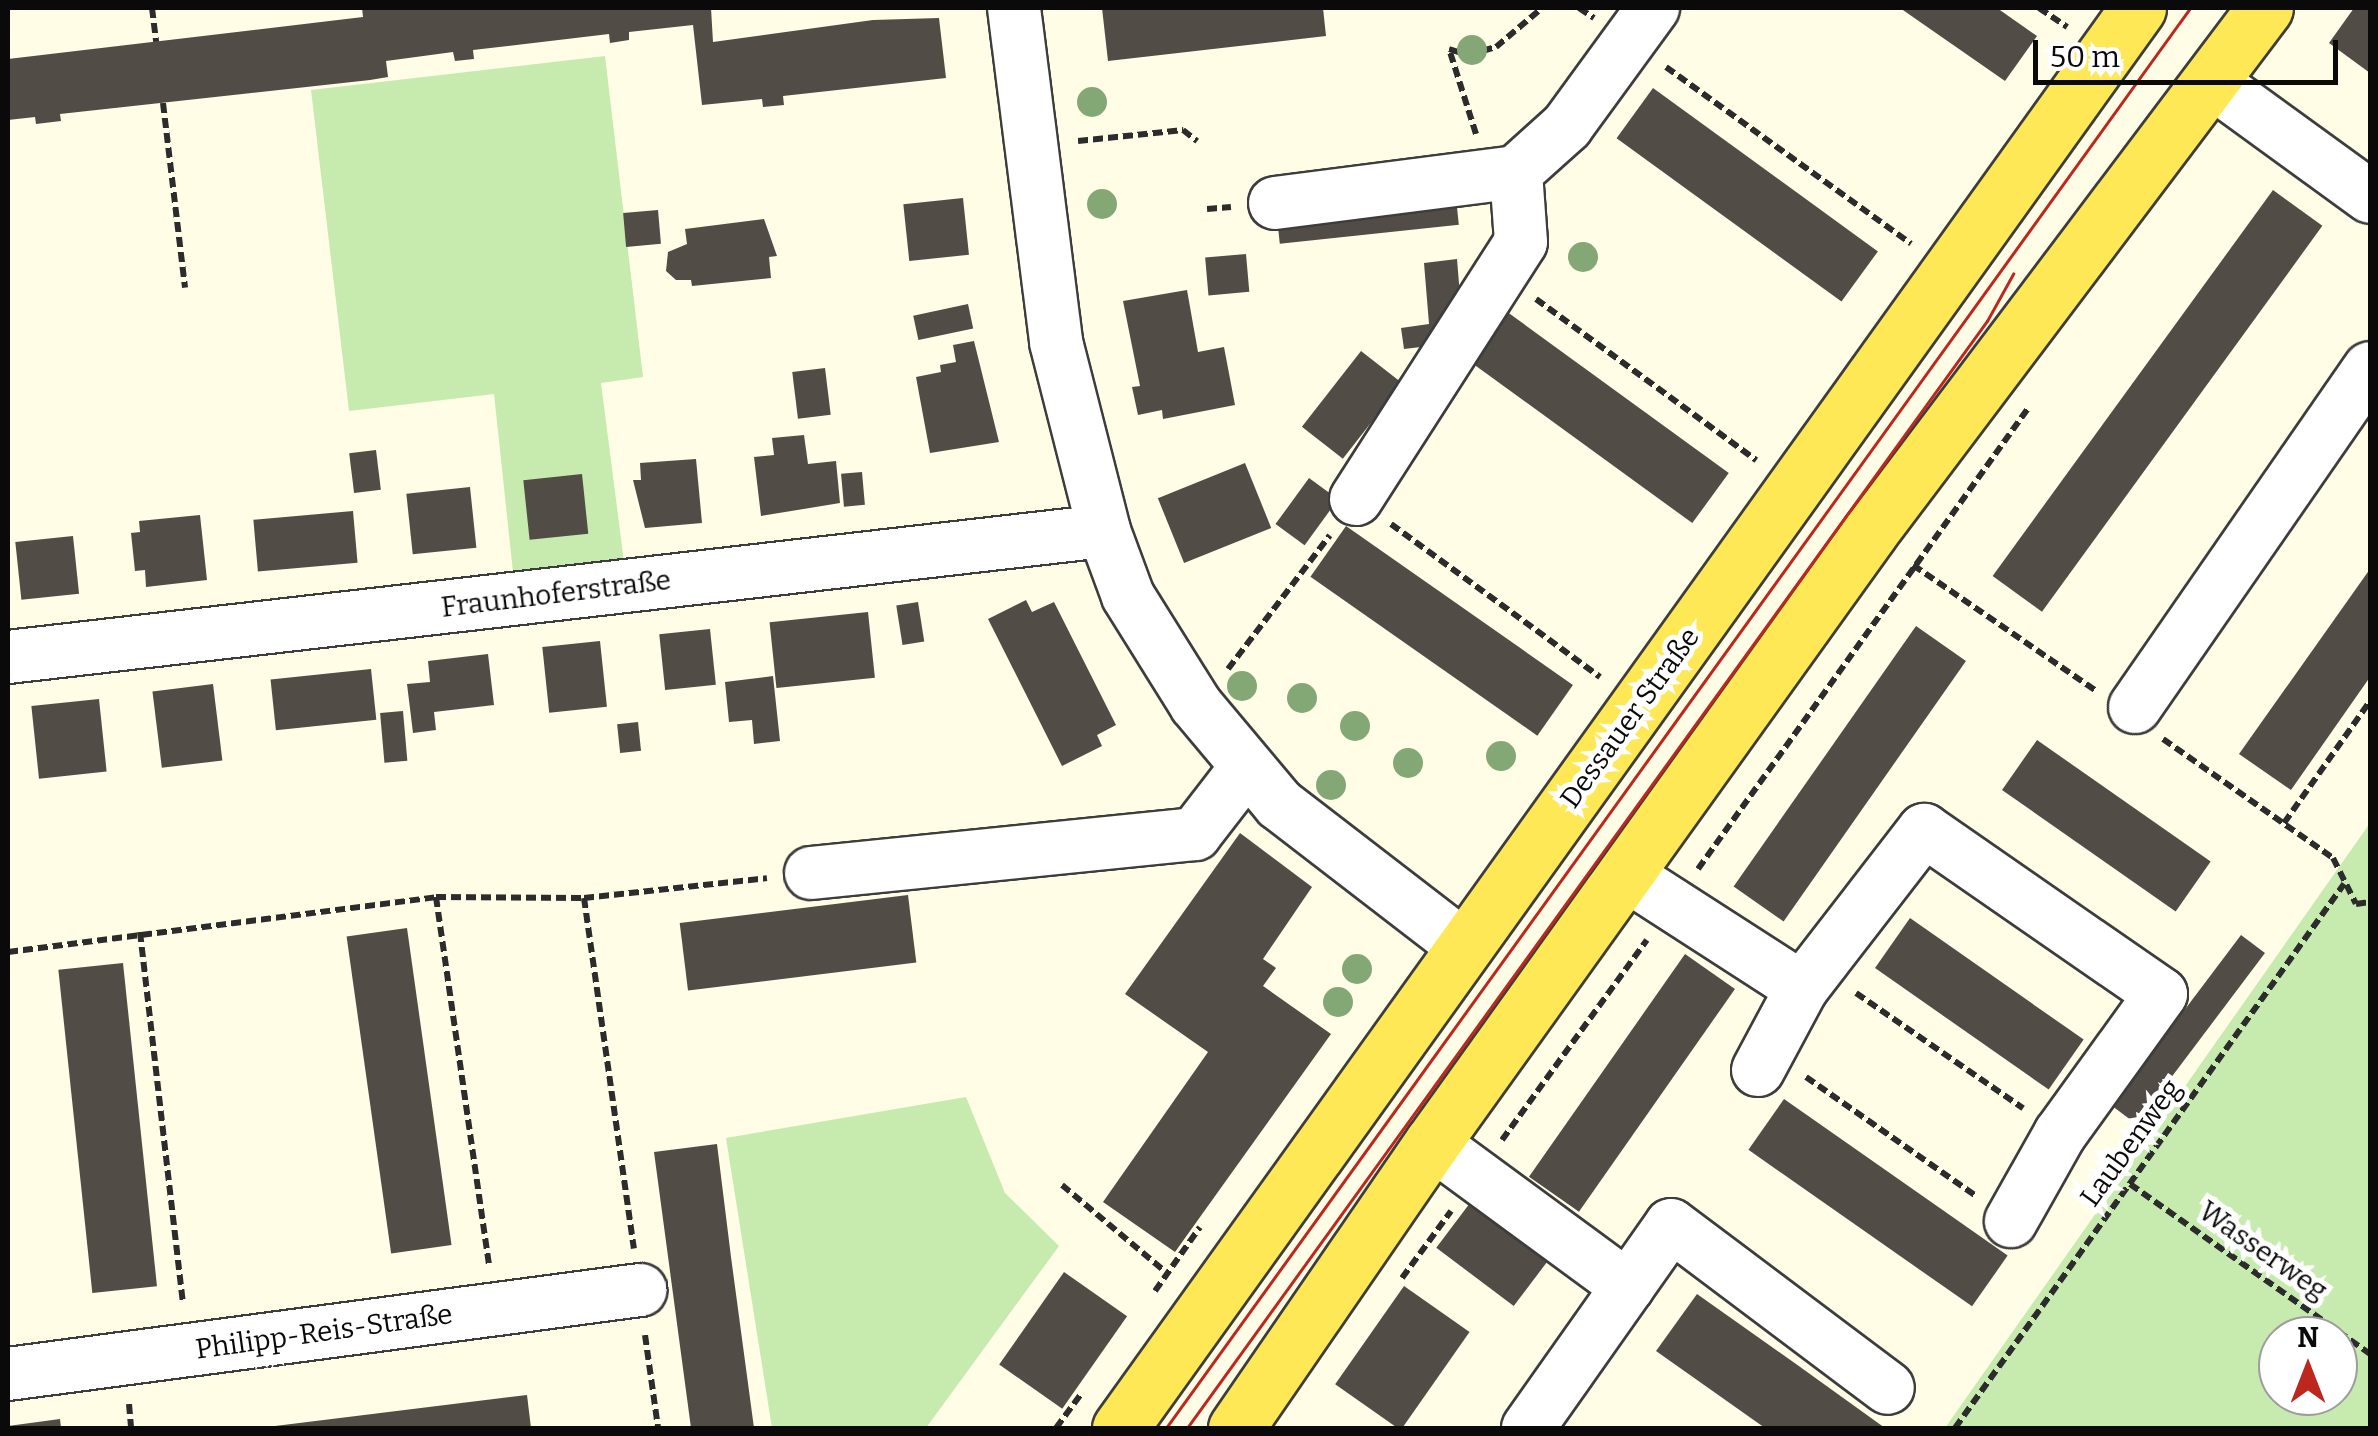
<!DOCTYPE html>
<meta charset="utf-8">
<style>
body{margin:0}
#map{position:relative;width:2378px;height:1436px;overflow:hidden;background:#fffde6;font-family:Bitter,serif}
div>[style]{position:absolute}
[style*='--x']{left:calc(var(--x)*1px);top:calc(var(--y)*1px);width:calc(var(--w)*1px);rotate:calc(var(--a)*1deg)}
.green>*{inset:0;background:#c7eaaf}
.building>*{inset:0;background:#524c46;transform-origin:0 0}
.path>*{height:6px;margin-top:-3px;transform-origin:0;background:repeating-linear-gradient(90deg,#2c2c2c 0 10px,transparent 0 15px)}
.roads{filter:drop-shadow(2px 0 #3d3d3d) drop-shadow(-2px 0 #3d3d3d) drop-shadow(0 2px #3d3d3d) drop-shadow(0 -2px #3d3d3d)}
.minor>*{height:52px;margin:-26px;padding:0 26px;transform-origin:26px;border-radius:26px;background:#fff}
.major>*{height:55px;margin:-27.5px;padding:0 27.5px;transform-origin:27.5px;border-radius:27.5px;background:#ffe856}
.tram>*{height:2.5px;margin:-1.25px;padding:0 1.25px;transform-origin:1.25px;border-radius:1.25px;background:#be271d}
.trees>*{width:30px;height:30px;margin:-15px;border-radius:50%;background:#84a875}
span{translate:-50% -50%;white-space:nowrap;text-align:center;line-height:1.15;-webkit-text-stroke:10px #fff;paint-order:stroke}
.street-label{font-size:28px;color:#0a0a0a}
.frame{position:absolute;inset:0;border:10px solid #0a0a0a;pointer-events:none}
.north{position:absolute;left:2258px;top:1316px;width:100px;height:100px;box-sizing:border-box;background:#fff;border:2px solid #9d9d9d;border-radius:50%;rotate:0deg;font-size:28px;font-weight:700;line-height:40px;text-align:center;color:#0a0a0a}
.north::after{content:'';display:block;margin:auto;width:35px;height:45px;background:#be271d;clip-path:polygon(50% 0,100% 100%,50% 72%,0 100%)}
.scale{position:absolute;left:2033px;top:40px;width:305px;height:45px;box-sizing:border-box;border:5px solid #0a0a0a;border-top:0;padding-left:12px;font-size:30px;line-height:35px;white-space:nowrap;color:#0a0a0a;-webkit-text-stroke:8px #fff;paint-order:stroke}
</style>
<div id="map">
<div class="green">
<div style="clip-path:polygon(605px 56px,643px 377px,601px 383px,624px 562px,513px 572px,494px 394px,349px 411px,311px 90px)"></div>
<div style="clip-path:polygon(evenodd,2370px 823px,2370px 1428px,1945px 1428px,2370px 823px,2278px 1336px,2338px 1336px,2338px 1396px,2278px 1396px,2278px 1336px)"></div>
<div style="clip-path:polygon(966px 1097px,1005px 1193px,1059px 1246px,926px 1428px,772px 1428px,726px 1138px)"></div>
</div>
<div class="building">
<div style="clip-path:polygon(362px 8px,711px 8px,713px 42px,873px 20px,939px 18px,946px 78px,783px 96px,784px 105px,763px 107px,762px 99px,702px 105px,693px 25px,629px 32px,629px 40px,610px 43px,609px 34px,473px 50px,474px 59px,455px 61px,453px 52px,386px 61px,388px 77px,370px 80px,60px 114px,61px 121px,36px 124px,35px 117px,8px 120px,8px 59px,363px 17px)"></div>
<div style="clip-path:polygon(1102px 8px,1323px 8px,1326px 36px,1108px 61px)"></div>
<div style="clip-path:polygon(1900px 8px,1997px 8px,2037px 36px,2005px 81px)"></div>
<div style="clip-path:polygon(2354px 8px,2370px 8px,2370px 73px,2329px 43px)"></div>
<div style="left:1653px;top:88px;width:278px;height:62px;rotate:36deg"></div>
<div style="left:2273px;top:190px;width:61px;height:477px;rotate:36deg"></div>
<div style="left:963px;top:198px;width:57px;height:60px;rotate:84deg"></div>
<div style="left:1456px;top:198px;width:27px;height:180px;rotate:84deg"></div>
<div style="left:658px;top:210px;width:34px;height:35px;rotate:85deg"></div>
<div style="clip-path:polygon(764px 219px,777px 256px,769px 257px,771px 278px,692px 286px,691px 280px,676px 280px,666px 271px,668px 252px,687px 244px,685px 229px)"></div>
<div style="left:1246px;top:254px;width:38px;height:41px;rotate:85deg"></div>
<div style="clip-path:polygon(1457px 259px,1462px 320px,1435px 324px,1438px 345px,1404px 349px,1401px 328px,1429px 324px,1424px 263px)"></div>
<div style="clip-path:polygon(1187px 290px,1198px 352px,1224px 347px,1235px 405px,1163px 419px,1162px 410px,1138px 415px,1132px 387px,1140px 386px,1123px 301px)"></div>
<div style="left:968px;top:304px;width:25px;height:56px;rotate:78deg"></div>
<div style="left:1499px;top:306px;width:284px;height:62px;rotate:36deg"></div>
<div style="clip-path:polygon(974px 341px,999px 442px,930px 453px,916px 377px,941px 372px,940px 365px,956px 362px,953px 345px)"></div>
<div style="left:1361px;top:351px;width:52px;height:96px;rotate:38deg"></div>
<div style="left:825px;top:368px;width:47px;height:33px;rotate:83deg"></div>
<div style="clip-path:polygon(804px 435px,808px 464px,836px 461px,840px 503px,761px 516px,754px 457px,774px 455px,772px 438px)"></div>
<div style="left:376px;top:450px;width:40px;height:27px;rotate:83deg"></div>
<div style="clip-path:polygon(696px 459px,702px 523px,645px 528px,633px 480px,641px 480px,640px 463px)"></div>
<div style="left:1245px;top:463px;width:70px;height:94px;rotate:68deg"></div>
<div style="left:862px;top:472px;width:33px;height:21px;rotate:85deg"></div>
<div style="left:582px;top:474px;width:60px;height:59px;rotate:84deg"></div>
<div style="left:1309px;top:478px;width:36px;height:57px;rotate:36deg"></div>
<div style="left:470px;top:487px;width:61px;height:64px;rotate:84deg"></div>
<div style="left:353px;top:511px;width:52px;height:100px;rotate:85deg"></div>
<div style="clip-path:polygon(200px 515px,207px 580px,146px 587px,145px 570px,135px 571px,131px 533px,140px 532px,139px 521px)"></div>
<div style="left:1346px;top:526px;width:277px;height:62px;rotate:35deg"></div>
<div style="left:73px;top:536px;width:58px;height:58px;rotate:84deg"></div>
<div style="clip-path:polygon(2370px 569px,2370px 677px,2291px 790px,2239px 754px)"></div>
<div style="clip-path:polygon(1026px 600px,1032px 612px,1054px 602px,1116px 725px,1097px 735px,1102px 746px,1062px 766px,988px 619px)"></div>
<div style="left:918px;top:602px;width:40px;height:22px;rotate:81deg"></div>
<div style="left:868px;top:612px;width:66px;height:99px;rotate:84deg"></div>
<div style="left:1916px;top:626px;width:61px;height:318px;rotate:35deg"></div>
<div style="left:710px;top:629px;width:56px;height:51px;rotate:84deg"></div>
<div style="left:600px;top:641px;width:66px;height:58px;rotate:84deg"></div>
<div style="clip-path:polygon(488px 654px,494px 705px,434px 712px,436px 730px,413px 733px,407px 684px,430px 682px,428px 661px)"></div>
<div style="left:371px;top:669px;width:51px;height:101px;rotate:84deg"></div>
<div style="clip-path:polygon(773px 676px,780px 741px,754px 744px,752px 720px,729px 722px,725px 682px)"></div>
<div style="left:213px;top:684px;width:77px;height:61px;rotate:83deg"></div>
<div style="left:99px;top:699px;width:73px;height:68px;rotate:84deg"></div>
<div style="left:403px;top:711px;width:50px;height:23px;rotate:85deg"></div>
<div style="left:638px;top:722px;width:29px;height:21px;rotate:84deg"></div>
<div style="left:2037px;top:740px;width:212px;height:61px;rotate:35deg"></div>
<div style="clip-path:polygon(1240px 833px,1312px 887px,1263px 959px,1276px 968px,1263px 986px,1331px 1034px,1175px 1252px,1103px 1202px,1208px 1052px,1125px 994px)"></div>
<div style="left:908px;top:895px;width:68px;height:230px;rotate:83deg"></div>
<div style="left:1910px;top:918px;width:212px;height:61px;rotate:35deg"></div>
<div style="left:407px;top:928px;width:320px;height:61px;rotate:82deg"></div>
<div style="left:2241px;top:935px;width:30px;height:214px;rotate:37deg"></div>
<div style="left:1685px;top:954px;width:61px;height:272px;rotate:35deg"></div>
<div style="left:123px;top:963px;width:325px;height:65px;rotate:84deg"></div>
<div style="left:1784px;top:1099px;width:273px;height:62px;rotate:35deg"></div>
<div style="clip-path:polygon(717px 1144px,731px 1257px,754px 1428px,691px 1428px,654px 1152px)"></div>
<div style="left:1479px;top:1191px;width:97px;height:71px;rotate:37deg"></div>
<div style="left:1064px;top:1272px;width:77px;height:113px;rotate:35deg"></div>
<div style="left:1404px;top:1286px;width:80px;height:120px;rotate:35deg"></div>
<div style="clip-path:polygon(1697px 1294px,1796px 1364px,1885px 1428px,1765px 1428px,1656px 1351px)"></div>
<div style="clip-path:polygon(527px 1395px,531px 1428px,275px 1428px,275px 1426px)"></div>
<div style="clip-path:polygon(60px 1419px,61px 1428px,8px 1428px,8px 1426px)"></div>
</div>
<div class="path">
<div style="--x:152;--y:8;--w:34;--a:83"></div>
<div style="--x:1579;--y:8;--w:18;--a:34"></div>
<div style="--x:2039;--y:8;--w:34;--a:34"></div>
<div style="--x:1666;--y:67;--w:302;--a:35.8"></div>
<div style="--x:163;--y:103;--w:186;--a:83.2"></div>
<div style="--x:1476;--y:134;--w:89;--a:-107.6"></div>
<div style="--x:1449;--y:49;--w:20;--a:18"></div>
<div style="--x:1468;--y:55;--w:29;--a:-16"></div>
<div style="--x:1496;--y:47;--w:60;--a:-40.3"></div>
<div style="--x:1078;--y:141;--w:106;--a:-6"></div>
<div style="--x:1183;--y:130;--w:18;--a:38"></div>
<div style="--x:1207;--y:209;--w:24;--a:-5"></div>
<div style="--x:1536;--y:299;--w:273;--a:36.2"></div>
<div style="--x:1391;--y:524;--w:259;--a:36.2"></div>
<div style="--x:1913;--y:565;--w:222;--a:34.5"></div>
<div style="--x:1228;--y:669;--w:168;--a:-52.7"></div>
<div style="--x:2163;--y:739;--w:208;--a:35"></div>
<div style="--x:2333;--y:858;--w:51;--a:63.4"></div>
<div style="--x:2356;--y:904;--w:14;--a:-8"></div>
<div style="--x:2284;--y:823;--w:149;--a:-54.8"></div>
<div style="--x:1698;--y:869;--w:568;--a:-54.38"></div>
<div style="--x:436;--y:897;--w:374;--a:81.8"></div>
<div style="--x:584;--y:898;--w:354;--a:81.9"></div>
<div style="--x:140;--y:932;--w:374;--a:83.4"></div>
<div style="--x:8;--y:952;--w:432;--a:-7.3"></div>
<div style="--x:436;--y:897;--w:148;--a:0.4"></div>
<div style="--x:584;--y:898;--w:184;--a:-6.2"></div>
<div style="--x:1856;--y:993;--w:203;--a:34.6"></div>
<div style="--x:1806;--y:1077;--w:208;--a:35"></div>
<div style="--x:1502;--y:1140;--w:247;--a:-54.1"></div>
<div style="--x:2130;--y:1184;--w:294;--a:35.3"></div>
<div style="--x:1062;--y:1185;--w:137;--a:40"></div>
<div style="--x:1402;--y:1278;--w:83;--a:-53.8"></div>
<div style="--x:1155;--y:1291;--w:78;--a:-54.9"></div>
<div style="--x:645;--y:1335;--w:94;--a:82"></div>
<div style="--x:129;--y:1404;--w:24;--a:85"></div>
<div style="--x:1056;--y:1428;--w:42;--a:-53.7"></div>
<div style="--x:1955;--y:1428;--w:669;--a:-54.43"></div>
</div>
<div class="roads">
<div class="minor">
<div style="--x:1014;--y:8;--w:337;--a:82.8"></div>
<div style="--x:1056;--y:342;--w:195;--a:75.7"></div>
<div style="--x:1104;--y:531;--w:69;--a:69.7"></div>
<div style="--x:1128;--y:596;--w:128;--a:58"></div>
<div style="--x:1196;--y:705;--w:129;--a:50"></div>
<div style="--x:1279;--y:804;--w:236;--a:37.6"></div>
<div style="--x:2212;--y:82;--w:195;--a:36"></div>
<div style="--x:1275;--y:203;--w:243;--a:-7.3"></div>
<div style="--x:1516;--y:172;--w:69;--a:-42"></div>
<div style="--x:1567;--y:126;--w:146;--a:-53.9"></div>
<div style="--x:1356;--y:499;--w:305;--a:-57.3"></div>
<div style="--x:1521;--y:242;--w:70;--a:-94.1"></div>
<div style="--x:8;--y:657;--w:1103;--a:-6.56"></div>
<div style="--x:2135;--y:707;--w:412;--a:-55.3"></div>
<div style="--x:811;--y:873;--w:386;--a:-5.8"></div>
<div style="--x:1195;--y:834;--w:83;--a:-52.3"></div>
<div style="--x:1628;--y:876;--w:207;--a:32.8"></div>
<div style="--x:1758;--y:1070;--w:93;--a:-61.8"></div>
<div style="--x:1802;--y:988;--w:200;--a:-52.3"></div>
<div style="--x:1924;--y:830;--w:288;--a:34.7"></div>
<div style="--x:2161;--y:994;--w:173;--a:125.8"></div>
<div style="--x:2060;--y:1134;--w:100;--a:119.4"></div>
<div style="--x:1432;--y:1143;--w:243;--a:36.3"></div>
<div style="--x:8;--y:1374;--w:638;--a:-7.57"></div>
<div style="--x:1528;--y:1428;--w:248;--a:-54.8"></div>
<div style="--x:1671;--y:1225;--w:271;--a:36.9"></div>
</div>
<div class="major">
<div style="--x:1120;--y:1428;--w:1747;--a:-54.36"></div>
<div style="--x:1236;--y:1428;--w:346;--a:-55.5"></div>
<div style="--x:1432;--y:1143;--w:752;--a:-54.36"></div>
<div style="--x:1870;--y:532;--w:656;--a:-52.99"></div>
</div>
</div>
<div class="tram">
<div style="--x:1166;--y:1428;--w:1751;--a:-54.2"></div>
<div style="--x:1187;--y:1428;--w:1366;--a:-54.15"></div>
<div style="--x:1987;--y:321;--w:54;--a:-61"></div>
</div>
<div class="trees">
<div style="left:1472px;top:50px"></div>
<div style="left:1092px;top:102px"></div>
<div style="left:1102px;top:204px"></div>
<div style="left:1583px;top:257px"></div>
<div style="left:1242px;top:686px"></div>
<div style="left:1302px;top:698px"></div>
<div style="left:1355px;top:726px"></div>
<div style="left:1501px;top:756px"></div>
<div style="left:1408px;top:763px"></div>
<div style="left:1331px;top:785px"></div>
<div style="left:1357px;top:969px"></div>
<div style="left:1338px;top:1002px"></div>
</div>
<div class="street-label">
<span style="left:556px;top:594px;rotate:-7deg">Fraunhoferstraße</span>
<span style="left:1630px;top:718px;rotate:-54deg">Dessauer Straße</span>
<span style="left:2131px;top:1143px;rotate:-54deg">Laubenweg</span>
<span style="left:2263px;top:1251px;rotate:35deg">Wasserweg</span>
<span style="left:324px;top:1332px;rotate:-8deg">Philipp-Reis-Straße</span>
</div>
<div class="frame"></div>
<div class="north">N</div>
<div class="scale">50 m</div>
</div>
